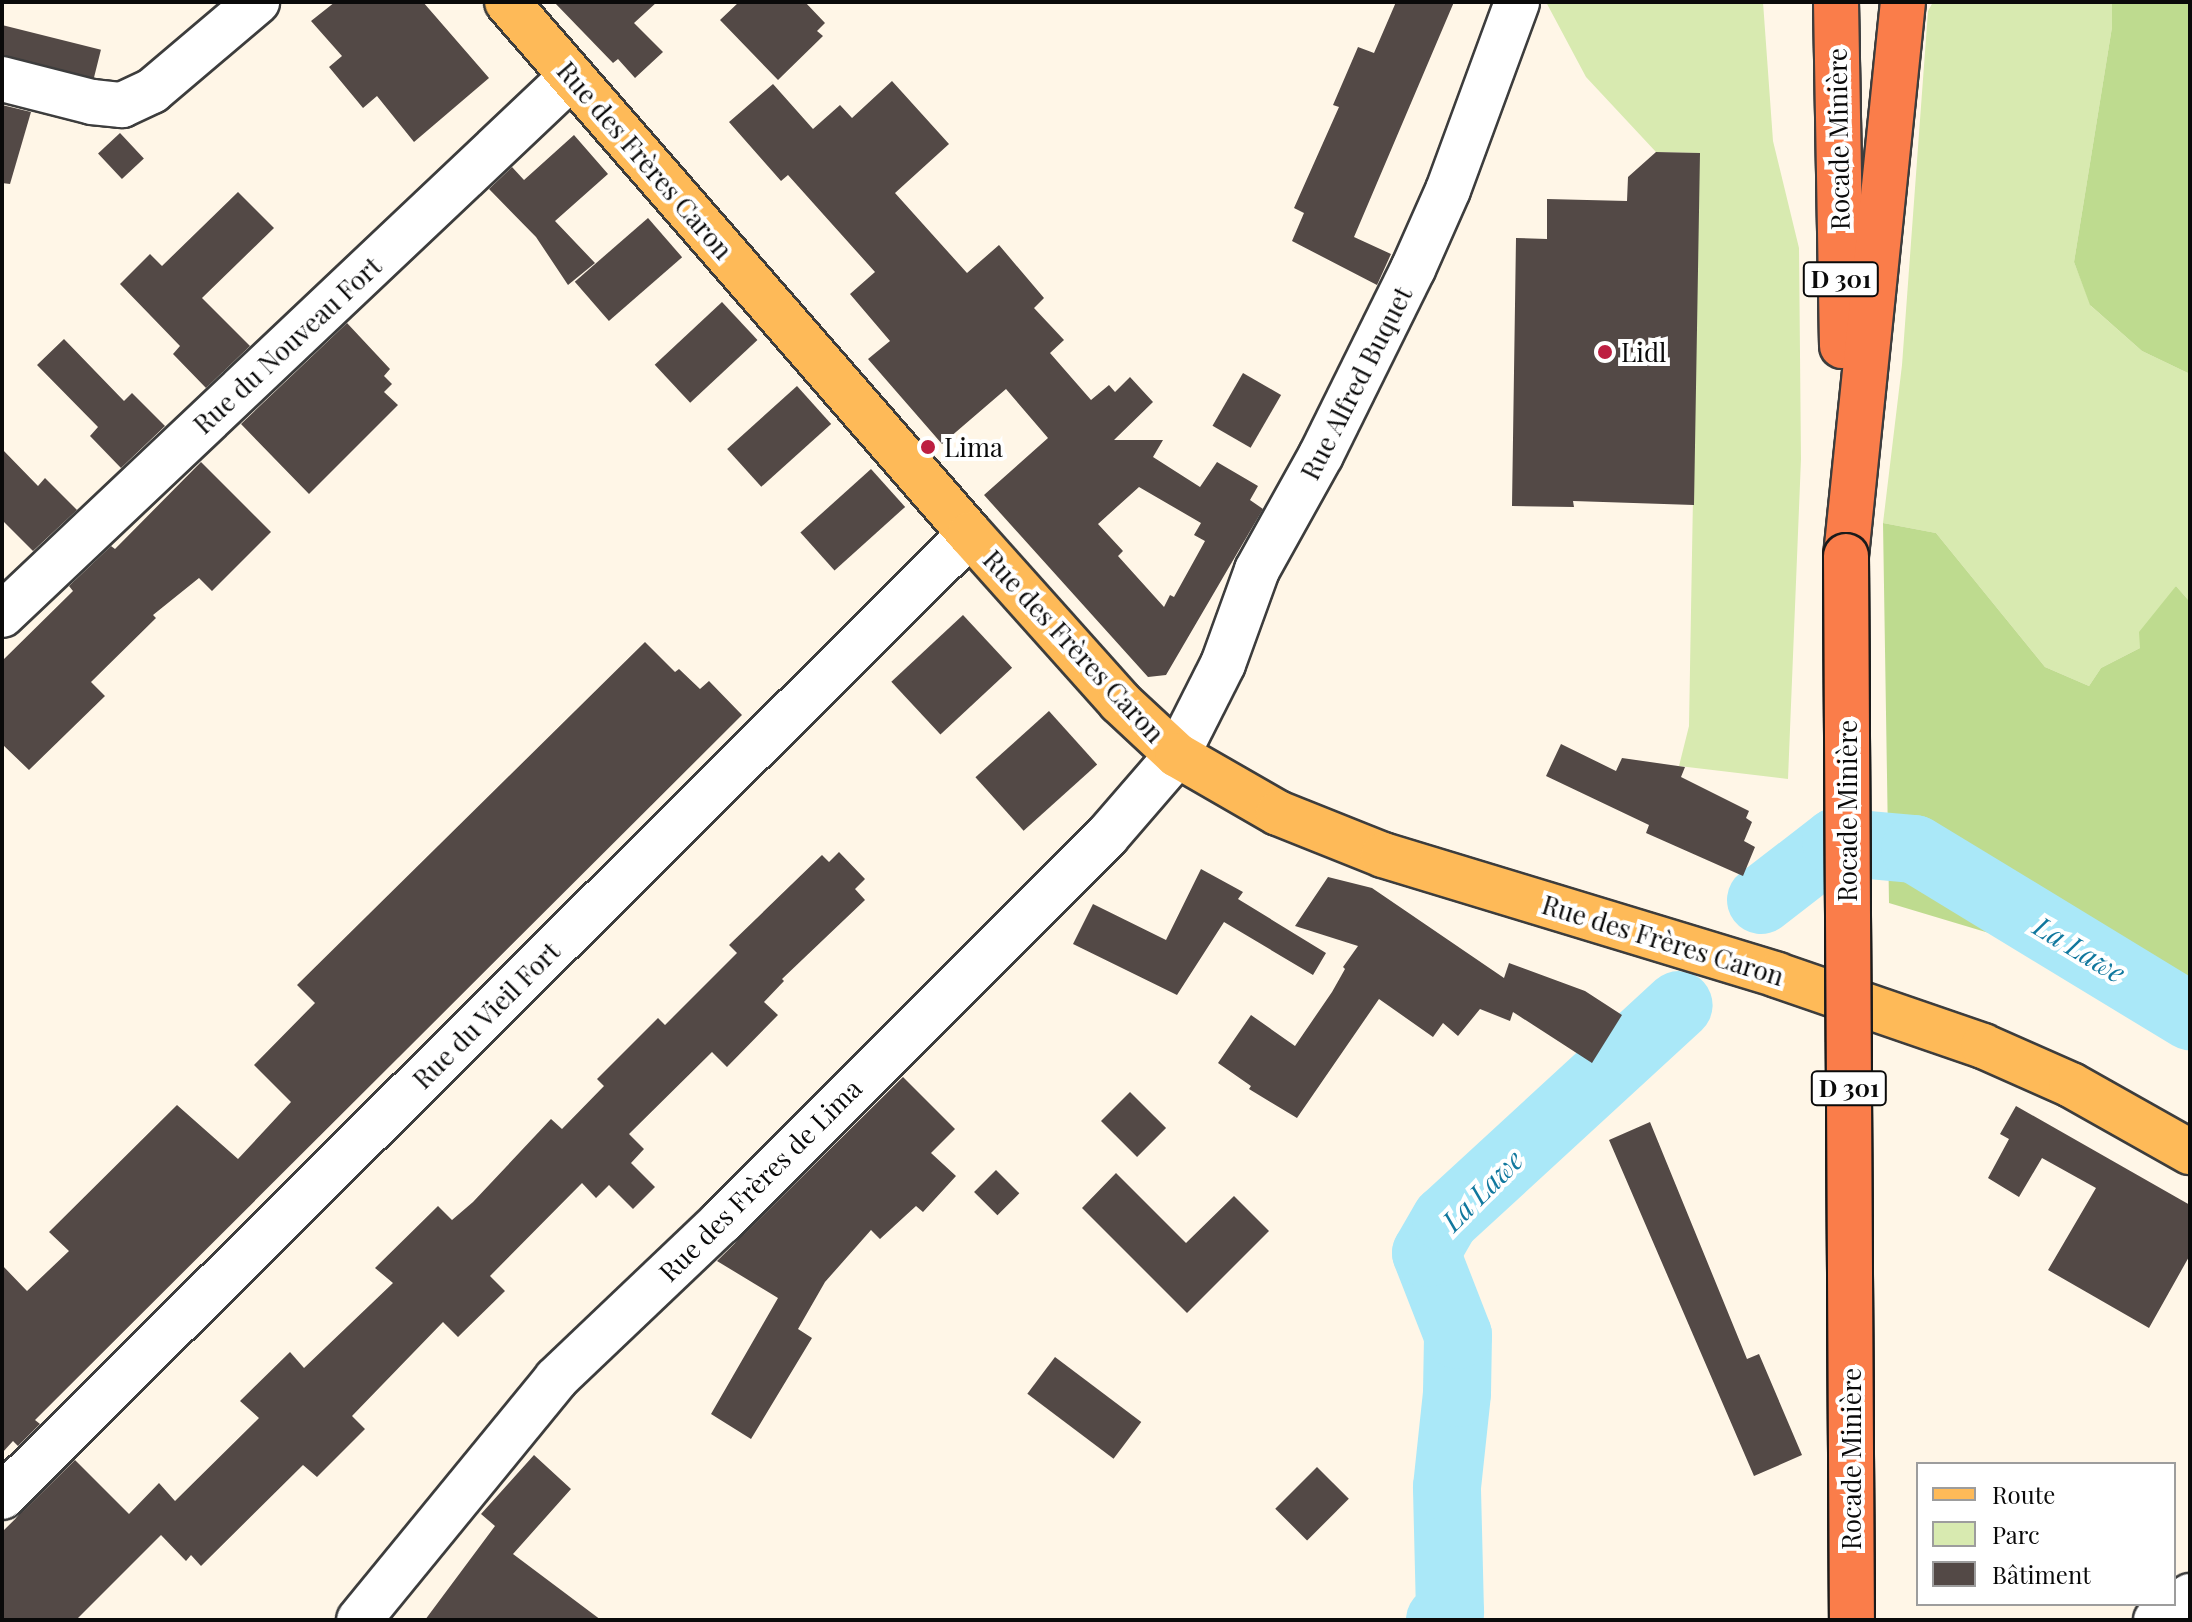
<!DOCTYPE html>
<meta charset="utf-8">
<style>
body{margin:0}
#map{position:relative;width:2192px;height:1622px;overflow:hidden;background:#fff6e7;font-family:"Playfair Display",serif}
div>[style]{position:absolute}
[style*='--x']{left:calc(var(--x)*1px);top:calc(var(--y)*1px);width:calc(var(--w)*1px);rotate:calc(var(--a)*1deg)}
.green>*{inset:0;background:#d8eab0}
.forest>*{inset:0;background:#bedb8f}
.river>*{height:68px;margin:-34px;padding:0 34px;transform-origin:34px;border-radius:34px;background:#aae8f8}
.building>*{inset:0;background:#534946;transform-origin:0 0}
.roads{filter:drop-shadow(2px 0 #3d3d3d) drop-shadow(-2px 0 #3d3d3d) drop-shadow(0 2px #3d3d3d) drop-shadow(0 -2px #3d3d3d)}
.minor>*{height:44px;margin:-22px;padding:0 22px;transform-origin:22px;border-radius:22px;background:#fff}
.major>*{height:44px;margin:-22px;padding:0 22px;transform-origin:22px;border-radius:22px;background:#feba58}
.highway>*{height:44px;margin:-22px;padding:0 22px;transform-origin:22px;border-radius:22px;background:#fa7d4a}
.bridges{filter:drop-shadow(2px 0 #1b1b1b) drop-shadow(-2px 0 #1b1b1b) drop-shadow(0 2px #1b1b1b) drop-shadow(0 -2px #1b1b1b)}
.highway-bridge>*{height:44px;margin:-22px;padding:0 22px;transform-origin:22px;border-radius:22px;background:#fa7d4a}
.dots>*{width:22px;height:22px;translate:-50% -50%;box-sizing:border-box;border:4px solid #fff;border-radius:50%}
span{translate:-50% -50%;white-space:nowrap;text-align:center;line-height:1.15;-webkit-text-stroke:8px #fff;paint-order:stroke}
.shield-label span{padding:2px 6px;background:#fff;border:2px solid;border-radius:6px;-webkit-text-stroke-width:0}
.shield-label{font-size:24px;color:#0a0a0a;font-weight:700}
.street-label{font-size:26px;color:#0a0a0a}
.poi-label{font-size:26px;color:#0a0a0a}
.left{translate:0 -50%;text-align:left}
.water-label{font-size:28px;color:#11789e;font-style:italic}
.frame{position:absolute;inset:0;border:4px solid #0a0a0a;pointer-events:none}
.legend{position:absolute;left:1916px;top:1462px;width:260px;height:144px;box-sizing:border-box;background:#fff;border:2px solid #9d9d9d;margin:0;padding:10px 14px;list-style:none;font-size:24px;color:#0a0a0a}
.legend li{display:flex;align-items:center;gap:16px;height:40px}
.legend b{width:40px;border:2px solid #9d9d9d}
</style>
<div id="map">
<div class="green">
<div style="clip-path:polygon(1546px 2px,1763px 2px,1773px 141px,1799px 248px,1801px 459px,1788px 779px,1679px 766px,1689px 726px,1699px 153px,1656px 152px,1586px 77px)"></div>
<div style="clip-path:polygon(1933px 2px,2112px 2px,2112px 27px,2074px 262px,2091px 306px,2142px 351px,2190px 374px,2190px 602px,2176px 586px,2140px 648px,2101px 668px,2089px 686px,2045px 667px,1936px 533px,1883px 523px,1902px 365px,1928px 11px)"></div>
</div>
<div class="forest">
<div style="clip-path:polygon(2112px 2px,2190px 2px,2190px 374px,2142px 351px,2090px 305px,2074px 262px,2112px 27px)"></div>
<div style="clip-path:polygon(1883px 523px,1936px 533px,2045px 667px,2089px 686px,2101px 668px,2140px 648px,2139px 632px,2176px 586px,2190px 602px,2190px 1042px,2130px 1002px,1989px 933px,1889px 903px)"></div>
</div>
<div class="river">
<div style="--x:1761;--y:900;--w:95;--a:-37.7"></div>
<div style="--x:1836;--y:842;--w:79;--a:5.1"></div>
<div style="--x:1915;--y:849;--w:322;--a:31.3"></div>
<div style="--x:1440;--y:1620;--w:13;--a:-39"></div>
<div style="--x:1450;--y:1612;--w:125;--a:-91.4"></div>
<div style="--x:1447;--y:1487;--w:95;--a:-83.9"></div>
<div style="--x:1457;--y:1393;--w:58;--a:-89"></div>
<div style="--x:1458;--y:1335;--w:88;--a:-111.3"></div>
<div style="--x:1426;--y:1253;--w:39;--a:-60"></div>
<div style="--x:1446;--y:1219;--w:316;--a:-42.6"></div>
</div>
<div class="building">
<div style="clip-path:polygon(335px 2px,423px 2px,489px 78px,414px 142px,377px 96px,363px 108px,329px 67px,342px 56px,311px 21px)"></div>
<div style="clip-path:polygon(554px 2px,657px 2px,634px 23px,663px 52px,635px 78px,618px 59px,613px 63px)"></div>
<div style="clip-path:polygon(739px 2px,805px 2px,825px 23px,817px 31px,823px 36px,778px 80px,720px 20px)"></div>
<div style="clip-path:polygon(1396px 2px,1454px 2px,1354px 237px,1391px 254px,1377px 285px,1292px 241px,1304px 213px,1294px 208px,1339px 107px,1333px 105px,1358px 47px,1374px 53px)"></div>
<div style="left:2px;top:25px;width:102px;height:30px;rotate:14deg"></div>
<div style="clip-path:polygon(evenodd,892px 81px,949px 144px,895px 193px,967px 273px,999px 245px,1044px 298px,1034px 308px,1064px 340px,1050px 353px,1091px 400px,1109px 385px,1115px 392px,1130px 377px,1153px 402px,1114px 440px,1163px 440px,1153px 457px,1200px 487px,1217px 462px,1258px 486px,1250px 500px,1263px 509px,1166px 675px,1148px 677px,984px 495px,1048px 438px,1006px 389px,942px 444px,868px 359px,890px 341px,850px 294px,875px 272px,788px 175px,781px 181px,729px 122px,773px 84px,813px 129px,840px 105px,852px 118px,892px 81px,1139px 487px,1201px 523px,1194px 535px,1205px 541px,1174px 597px,1170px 595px,1164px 607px,1118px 556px,1123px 551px,1098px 524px,1139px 487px)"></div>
<div style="clip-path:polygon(2px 105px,31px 112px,10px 184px,2px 183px)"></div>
<div style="left:120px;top:133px;width:35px;height:30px;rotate:47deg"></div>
<div style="clip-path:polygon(574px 135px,608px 174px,555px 221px,595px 263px,568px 285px,536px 237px,489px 189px,512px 167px,524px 180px)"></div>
<div style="clip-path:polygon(1656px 152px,1700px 153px,1694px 505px,1573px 501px,1574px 507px,1512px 506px,1516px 238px,1547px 239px,1547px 199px,1627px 201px,1628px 177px)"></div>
<div style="clip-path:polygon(238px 192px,274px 228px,202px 298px,250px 346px,206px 388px,173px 354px,180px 346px,120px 284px,150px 254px,162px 266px)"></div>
<div style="left:648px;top:218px;width:52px;height:97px;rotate:49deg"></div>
<div style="left:722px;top:302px;width:52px;height:92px;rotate:47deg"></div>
<div style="clip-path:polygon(347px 323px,390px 369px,384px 376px,392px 384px,384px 392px,398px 405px,309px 494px,241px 424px)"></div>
<div style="clip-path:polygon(64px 339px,124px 401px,132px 393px,165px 426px,121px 468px,90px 436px,98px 427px,37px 365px)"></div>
<div style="left:1243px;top:373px;width:44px;height:61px;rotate:30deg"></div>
<div style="left:797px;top:386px;width:51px;height:94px;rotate:48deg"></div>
<div style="clip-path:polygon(2px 449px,38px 486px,45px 478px,77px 510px,33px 551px,2px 520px)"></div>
<div style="clip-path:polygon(201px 462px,271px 532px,212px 591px,199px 578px,153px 615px,156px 618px,91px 682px,105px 696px,29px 770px,2px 744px,2px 661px,73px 591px,69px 586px,111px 546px,115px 549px)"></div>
<div style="left:871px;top:469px;width:51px;height:95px;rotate:48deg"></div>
<div style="left:963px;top:615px;width:72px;height:98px;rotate:47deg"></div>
<div style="clip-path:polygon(645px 642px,675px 672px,679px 669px,700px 689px,709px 681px,742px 715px,35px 1420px,40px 1424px,18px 1446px,13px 1441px,2px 1453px,2px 1265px,27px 1291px,69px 1251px,49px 1232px,177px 1105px,238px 1159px,291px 1102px,254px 1065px,315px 1003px,297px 985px)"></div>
<div style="left:1049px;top:711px;width:72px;height:99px;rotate:48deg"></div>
<div style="clip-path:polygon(1561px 744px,1616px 771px,1622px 758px,1685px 767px,1681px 777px,1749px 811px,1746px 818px,1752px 822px,1744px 841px,1755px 847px,1743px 876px,1646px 833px,1649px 825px,1546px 776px)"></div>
<div style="clip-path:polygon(839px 852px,865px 879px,855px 889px,865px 900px,782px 979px,784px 981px,764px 1002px,778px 1015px,727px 1067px,712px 1052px,629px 1134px,644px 1149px,631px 1163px,655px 1187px,633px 1209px,609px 1185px,596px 1198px,582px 1183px,490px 1276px,505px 1291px,458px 1337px,443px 1322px,352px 1416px,365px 1429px,317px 1477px,303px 1465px,201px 1566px,191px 1555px,186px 1561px,161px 1535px,76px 1620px,2px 1620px,2px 1532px,75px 1460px,129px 1514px,159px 1483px,175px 1501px,259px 1418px,240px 1401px,290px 1352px,304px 1368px,393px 1283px,375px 1268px,438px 1206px,452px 1220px,473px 1202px,551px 1119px,562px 1129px,604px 1086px,597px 1079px,658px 1018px,665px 1025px,737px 953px,729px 945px,822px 855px,829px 862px)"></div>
<div style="clip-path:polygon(1201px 869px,1243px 892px,1238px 899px,1326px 953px,1313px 975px,1224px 922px,1177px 995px,1073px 944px,1093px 904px,1166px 940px)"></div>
<div style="clip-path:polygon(1328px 877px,1372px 888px,1504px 978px,1509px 963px,1585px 991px,1622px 1015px,1592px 1063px,1513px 1012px,1510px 1021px,1480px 1009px,1458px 1036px,1443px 1023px,1433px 1037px,1379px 999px,1297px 1118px,1249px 1089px,1251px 1086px,1218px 1063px,1251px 1015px,1295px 1046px,1332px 992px,1345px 969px,1343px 967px,1358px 946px,1295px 926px)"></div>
<div style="clip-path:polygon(903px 1077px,955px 1129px,931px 1153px,956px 1176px,923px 1212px,916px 1206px,880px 1239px,871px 1230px,825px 1282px,798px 1329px,812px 1338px,751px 1439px,711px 1414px,778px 1298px,717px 1261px)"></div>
<div style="left:1130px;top:1092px;width:51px;height:41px;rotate:45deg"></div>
<div style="clip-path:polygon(2016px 1106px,2190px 1205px,2190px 1255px,2149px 1328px,2048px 1270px,2096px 1188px,2042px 1158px,2019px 1197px,1988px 1178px,2009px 1139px,2000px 1134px)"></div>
<div style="clip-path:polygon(1650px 1122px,1747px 1359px,1759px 1354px,1802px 1455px,1754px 1476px,1609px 1140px)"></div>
<div style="left:996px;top:1170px;width:33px;height:31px;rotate:45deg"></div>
<div style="clip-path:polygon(1116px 1173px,1186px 1243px,1234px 1196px,1269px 1231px,1187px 1313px,1082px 1208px)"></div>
<div style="left:1055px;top:1357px;width:108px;height:46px;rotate:37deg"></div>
<div style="clip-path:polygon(534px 1455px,571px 1489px,513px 1554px,601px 1620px,425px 1620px,495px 1526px,481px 1514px)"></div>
<div style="left:1317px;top:1467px;width:45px;height:59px;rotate:45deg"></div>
</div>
<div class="roads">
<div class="minor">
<div style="--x:2;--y:79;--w:93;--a:14.3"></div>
<div style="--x:92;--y:102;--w:30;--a:6"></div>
<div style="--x:122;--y:105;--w:33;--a:-25"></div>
<div style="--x:152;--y:91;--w:138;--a:-40.3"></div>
<div style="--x:2;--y:615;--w:784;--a:-43.4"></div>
<div style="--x:2;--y:1497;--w:1365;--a:-44.85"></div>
<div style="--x:359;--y:1620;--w:311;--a:-50.7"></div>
<div style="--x:556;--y:1379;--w:228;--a:-43.6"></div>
<div style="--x:721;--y:1222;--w:546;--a:-45"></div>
<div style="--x:1107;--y:836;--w:107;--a:-49.2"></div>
<div style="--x:1177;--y:755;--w:102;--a:-63.2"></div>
<div style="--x:1223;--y:664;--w:100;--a:-70.1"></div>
<div style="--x:1257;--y:570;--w:132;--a:-60.9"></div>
<div style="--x:1321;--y:455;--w:208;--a:-63.7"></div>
<div style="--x:1413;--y:269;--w:86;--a:-66.1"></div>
<div style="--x:1448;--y:190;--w:200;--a:-69.8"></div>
<div style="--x:2156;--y:1620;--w:42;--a:-35.2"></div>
</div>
<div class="major">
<div style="--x:507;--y:2;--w:705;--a:48.97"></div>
<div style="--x:970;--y:534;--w:225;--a:48.2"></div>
<div style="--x:1120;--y:702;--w:78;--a:42.9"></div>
<div style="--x:1177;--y:755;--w:116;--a:29.9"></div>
<div style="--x:1278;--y:813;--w:113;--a:21.8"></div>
<div style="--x:1383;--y:855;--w:412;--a:16.9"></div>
<div style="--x:1777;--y:975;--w:218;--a:19"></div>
<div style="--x:1983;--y:1046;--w:96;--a:23.9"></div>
<div style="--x:2071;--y:1085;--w:137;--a:29.4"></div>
</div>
<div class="highway">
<div style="--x:1836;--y:2;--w:344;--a:89"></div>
<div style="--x:1846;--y:556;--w:557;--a:-84.13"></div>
</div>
</div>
<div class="bridges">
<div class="highway-bridge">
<div style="--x:1846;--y:556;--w:1064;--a:89.68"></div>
</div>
</div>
<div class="dots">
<div style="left:1605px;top:352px;background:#bd1f41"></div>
<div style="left:928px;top:447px;background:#bd1f41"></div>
</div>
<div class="shield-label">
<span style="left:1841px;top:279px">D 301</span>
<span style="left:1849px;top:1088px">D 301</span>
</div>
<div class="street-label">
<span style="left:1838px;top:139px;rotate:-91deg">Rocade Minière</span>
<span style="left:645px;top:160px;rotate:49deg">Rue des Frères Caron</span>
<span style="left:287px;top:345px;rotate:-43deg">Rue du Nouveau Fort</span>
<span style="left:1356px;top:383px;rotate:-63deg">Rue Alfred Buquet</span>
<span style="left:1074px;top:646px;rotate:47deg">Rue des Frères Caron</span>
<span style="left:1847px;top:811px;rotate:-90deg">Rocade Minière</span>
<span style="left:1663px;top:940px;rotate:17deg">Rue des Frères Caron</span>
<span style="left:486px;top:1015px;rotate:-45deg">Rue du Vieil Fort</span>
<span style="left:760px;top:1180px;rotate:-45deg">Rue des Frères de Lima</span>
<span style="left:1851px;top:1459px;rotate:-90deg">Rocade Minière</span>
</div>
<div class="poi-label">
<span class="left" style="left:1621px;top:352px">Lidl</span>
<span class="left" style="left:944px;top:447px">Lima</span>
</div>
<div class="water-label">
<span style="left:2080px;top:949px;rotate:31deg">La Lawe</span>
<span style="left:1482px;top:1190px;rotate:-45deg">La Lawe</span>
</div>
<div class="frame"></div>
<ul class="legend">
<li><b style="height:10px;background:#feba58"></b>Route</li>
<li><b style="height:22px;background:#d8eab0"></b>Parc</li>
<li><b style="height:22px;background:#534946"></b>Bâtiment</li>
</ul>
</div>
